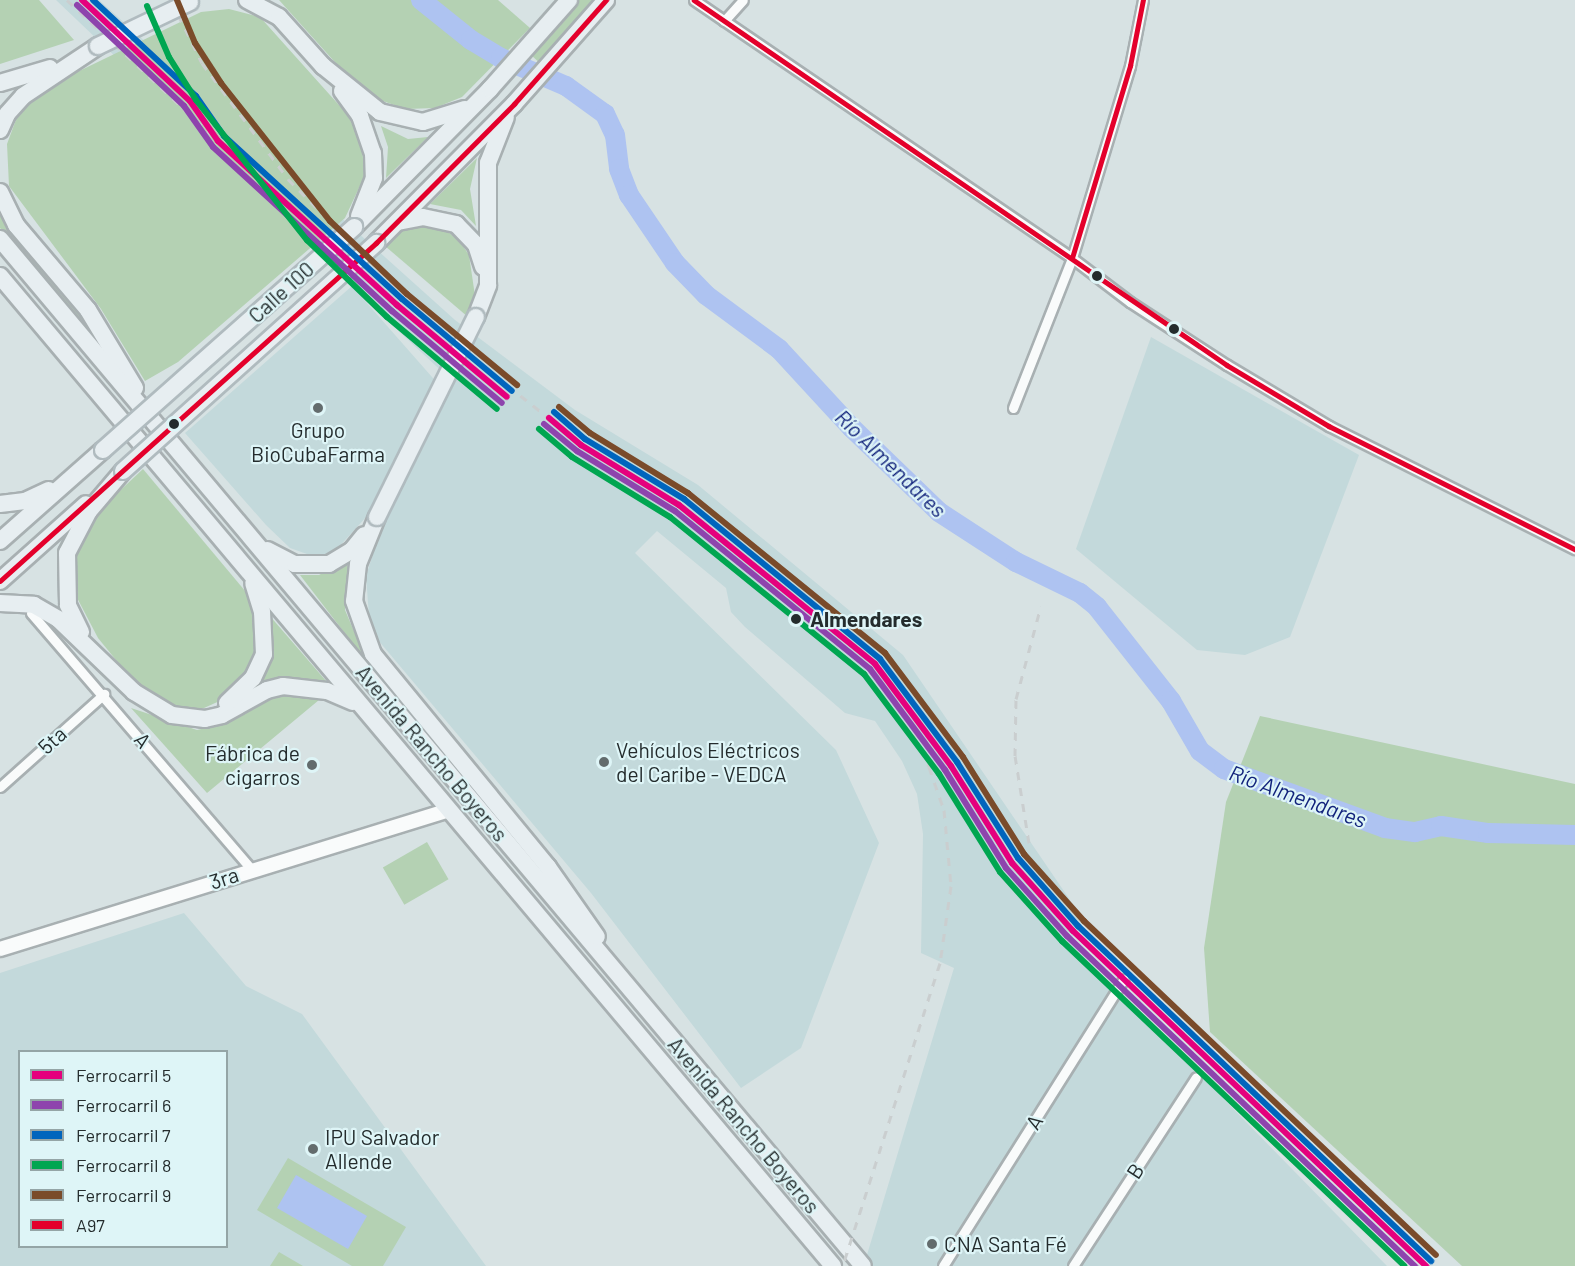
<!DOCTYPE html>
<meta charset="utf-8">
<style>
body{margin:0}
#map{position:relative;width:1575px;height:1266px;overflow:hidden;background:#d7e2e3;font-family:Barlow,sans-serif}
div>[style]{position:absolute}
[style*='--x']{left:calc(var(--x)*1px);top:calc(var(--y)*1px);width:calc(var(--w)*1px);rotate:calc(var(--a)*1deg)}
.built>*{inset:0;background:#c3d9db}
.green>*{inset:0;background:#b4d1b3;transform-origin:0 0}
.water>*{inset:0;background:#aec3f1;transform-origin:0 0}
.river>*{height:20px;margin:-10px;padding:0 10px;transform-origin:10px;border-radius:10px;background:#aec3f1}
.roads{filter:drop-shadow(2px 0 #a8b0b2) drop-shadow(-2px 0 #a8b0b2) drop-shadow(0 2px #a8b0b2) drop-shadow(0 -2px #a8b0b2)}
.street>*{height:9px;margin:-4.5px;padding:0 4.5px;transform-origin:4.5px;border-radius:4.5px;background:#f9fbfb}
.secondary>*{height:14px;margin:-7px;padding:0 7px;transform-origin:7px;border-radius:7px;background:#f9fbfb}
.highway>*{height:16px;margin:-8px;padding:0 8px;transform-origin:8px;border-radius:8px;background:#e7eef1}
.rail>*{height:3px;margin-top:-1.5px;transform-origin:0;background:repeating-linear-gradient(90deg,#cacecf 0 8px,transparent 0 16px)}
.bridges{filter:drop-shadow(2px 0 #b0bbbf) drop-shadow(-2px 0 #b0bbbf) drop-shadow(0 2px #b0bbbf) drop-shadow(0 -2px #b0bbbf)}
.highway-bridge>*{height:16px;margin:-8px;padding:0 8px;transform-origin:8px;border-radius:8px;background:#e7eef1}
.bus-1>*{height:4.5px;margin:-2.25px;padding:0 2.25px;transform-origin:2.25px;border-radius:2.25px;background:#e4002b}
.rail-1>*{height:6px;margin:-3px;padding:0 3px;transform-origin:3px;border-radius:3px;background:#e5007d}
.rail-2>*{height:6px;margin:-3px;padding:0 3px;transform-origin:3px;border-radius:3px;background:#8e44ad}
.rail-3>*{height:6px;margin:-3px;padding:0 3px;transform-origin:3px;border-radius:3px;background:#0065bd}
.rail-4>*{height:6px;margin:-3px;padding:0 3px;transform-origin:3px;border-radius:3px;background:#00a651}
.rail-5>*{height:6px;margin:-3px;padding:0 3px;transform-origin:3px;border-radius:3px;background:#7a4b2a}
.dots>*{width:16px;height:16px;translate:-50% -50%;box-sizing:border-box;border:3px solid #def5f7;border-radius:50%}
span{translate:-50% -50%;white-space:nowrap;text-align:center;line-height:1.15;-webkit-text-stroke:4.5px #def5f7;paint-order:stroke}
.street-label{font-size:21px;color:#242c2d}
.poi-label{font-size:21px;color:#242c2d}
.left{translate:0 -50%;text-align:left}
.right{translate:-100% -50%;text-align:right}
.stop-label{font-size:21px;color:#242c2d;font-weight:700}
.water-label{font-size:22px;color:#12237c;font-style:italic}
.legend{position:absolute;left:18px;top:1050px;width:210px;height:198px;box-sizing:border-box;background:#def5f7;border:2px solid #94a5a6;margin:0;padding:8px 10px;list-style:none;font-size:18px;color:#242c2d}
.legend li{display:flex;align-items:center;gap:12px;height:30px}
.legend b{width:30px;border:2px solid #94a5a6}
</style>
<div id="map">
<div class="built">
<div style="clip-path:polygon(56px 0,99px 0,455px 320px,575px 410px,698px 485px,903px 655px,1085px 922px,1069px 941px,1387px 1266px,873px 1266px,866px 1258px,954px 968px,921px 953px,923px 834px,917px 794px,902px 761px,875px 721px,845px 713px,745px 627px,731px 612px,726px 588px,657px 531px,635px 553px,836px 750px,879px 843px,801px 1048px,741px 1088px,591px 893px,378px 640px,369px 616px,366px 576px,388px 507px,451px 380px,359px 294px,439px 385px,367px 516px,337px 549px,321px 556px,307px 554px,290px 548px,266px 525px,185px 433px,352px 286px,339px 270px)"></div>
<div style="clip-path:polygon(1151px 337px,1359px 455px,1290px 637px,1245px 655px,1197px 650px,1076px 549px)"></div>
<div style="clip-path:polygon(evenodd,184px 913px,246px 986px,302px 1014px,486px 1266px,0 1266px,0 973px,184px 913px,20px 1052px,226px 1052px,226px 1246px,20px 1246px,20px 1052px)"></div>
</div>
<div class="green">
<div style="clip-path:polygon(0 0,39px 0,74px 40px,0 64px)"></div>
<div style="clip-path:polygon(279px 0,498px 0,530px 28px,462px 97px,435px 108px,406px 109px,374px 98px,351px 80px)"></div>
<div style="clip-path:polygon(577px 0,599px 0,542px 65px,531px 55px)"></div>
<div style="clip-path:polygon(229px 9px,260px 17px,347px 114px,361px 141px,365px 175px,345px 218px,178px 362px,145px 381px,101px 309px,9px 186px,7px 144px,17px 117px,31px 102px,71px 75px,201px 12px)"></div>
<div style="clip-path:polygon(381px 126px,408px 139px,428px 137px,386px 178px,388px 147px)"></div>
<div style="clip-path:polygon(477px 158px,470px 189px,476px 226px,461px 210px,430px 204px)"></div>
<div style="clip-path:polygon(0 214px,82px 315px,94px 334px,0 228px)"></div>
<div style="clip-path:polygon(426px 226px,448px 232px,459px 240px,469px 255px,475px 296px,468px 317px,385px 246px,401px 230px)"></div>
<div style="clip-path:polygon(143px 469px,251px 598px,260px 642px,252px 669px,224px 699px,204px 708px,178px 709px,138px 687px,98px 638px,74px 592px,77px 548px,95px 514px)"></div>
<div style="clip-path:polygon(348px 560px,345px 610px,367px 662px,300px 575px,319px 575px)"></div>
<div style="clip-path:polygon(269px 615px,327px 682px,293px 678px,255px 686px,270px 655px)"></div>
<div style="clip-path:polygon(294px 693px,325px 695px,207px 793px,131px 708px,197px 730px,228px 723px,262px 702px)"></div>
<div style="clip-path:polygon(1260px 716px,1575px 784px,1575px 1266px,1462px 1266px,1210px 1032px,1204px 948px,1226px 802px)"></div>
<div style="left:427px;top:842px;width:43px;height:51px;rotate:60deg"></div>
<div style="clip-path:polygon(288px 1158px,406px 1227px,383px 1266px,352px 1266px,257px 1210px)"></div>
<div style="clip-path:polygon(279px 1252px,303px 1266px,270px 1266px)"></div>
</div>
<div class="water">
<div style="left:296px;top:1175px;width:82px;height:38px;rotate:30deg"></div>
</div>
<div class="river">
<div style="--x:421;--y:0;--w:64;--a:38.7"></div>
<div style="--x:471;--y:40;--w:35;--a:31"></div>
<div style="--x:501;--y:58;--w:71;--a:23.3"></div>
<div style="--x:566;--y:86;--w:48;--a:35.7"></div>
<div style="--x:605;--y:114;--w:23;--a:65"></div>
<div style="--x:615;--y:135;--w:34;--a:83"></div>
<div style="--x:619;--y:169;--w:28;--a:69"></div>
<div style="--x:629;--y:195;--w:82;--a:55.9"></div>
<div style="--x:675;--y:263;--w:45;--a:45.9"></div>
<div style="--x:706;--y:295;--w:91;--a:36.5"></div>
<div style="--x:779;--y:349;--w:108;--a:47.3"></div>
<div style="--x:852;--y:428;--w:121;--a:44"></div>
<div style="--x:939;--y:512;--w:92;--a:33"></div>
<div style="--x:1016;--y:562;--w:71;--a:25.8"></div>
<div style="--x:1080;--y:593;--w:22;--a:39"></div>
<div style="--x:1097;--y:607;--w:120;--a:51.8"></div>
<div style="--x:1171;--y:701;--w:58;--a:59.9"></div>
<div style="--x:1200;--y:751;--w:30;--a:37"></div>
<div style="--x:1224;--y:769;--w:171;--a:20.1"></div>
<div style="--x:1385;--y:828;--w:30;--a:8"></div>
<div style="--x:1415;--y:832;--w:27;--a:-13"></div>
<div style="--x:1441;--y:826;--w:48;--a:8.5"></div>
<div style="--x:1488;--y:833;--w:87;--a:1.3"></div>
</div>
<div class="roads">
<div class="street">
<div style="--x:694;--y:0;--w:458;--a:34.3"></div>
<div style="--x:1072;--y:258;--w:73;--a:37.2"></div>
<div style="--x:1130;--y:302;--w:116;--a:33"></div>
<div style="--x:1227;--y:365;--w:119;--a:30.9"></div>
<div style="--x:1329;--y:426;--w:275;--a:26.6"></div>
<div style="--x:724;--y:21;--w:28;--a:-48"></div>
<div style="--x:1013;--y:408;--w:161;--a:-68.5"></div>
<div style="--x:1072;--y:258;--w:201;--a:-73.2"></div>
<div style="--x:1130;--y:66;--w:67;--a:-78.9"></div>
<div style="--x:31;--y:613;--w:339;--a:49.3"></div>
<div style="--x:0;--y:787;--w:140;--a:-41.8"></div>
<div style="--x:943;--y:1266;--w:339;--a:-57.8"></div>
<div style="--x:1073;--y:1266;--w:225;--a:-56.9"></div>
</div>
<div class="secondary">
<div style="--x:0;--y:949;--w:470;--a:-17.2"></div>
</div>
<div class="highway">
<div style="--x:247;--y:0;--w:36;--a:28"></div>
<div style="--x:279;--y:17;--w:66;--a:48.1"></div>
<div style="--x:323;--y:66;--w:73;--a:38.9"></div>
<div style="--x:380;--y:112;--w:44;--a:13.1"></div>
<div style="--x:423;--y:122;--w:44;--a:-17.2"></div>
<div style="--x:0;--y:83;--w:52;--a:-16.7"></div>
<div style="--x:342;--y:91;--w:31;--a:54"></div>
<div style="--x:360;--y:116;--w:39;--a:71"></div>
<div style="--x:373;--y:153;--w:25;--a:88"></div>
<div style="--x:374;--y:178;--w:41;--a:111.5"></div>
<div style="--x:0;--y:130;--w:17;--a:-66"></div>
<div style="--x:7;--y:114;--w:24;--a:-48"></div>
<div style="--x:23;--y:96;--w:90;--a:-33.7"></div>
<div style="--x:0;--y:192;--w:37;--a:64"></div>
<div style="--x:16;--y:225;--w:111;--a:49.7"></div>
<div style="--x:88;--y:310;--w:91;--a:58.9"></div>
<div style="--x:398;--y:222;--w:25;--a:-11"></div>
<div style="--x:423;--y:217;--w:34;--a:12"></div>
<div style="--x:456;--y:224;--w:29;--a:46"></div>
<div style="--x:476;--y:245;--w:23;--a:72"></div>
<div style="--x:354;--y:227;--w:194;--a:-45.4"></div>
<div style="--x:490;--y:89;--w:119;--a:-48.4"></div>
<div style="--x:0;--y:239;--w:1341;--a:49.96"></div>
<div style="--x:376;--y:243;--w:196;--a:-45.2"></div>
<div style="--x:514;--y:104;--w:139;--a:-48.5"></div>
<div style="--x:0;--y:276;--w:1294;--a:49.92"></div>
<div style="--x:476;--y:317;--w:34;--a:-69"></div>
<div style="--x:488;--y:285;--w:122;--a:-90"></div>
<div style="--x:488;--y:163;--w:49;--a:-68.6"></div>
<div style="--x:0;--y:504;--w:25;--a:-7"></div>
<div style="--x:25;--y:501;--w:26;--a:-25"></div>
<div style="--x:377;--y:517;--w:51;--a:112"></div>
<div style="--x:358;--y:564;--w:37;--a:96"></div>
<div style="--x:354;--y:601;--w:56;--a:70.3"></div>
<div style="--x:373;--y:654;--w:276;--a:50.6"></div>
<div style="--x:548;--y:867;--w:85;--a:55"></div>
<div style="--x:0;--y:541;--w:137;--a:-41.5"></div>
<div style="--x:267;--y:550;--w:31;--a:27"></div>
<div style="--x:295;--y:564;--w:34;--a:0"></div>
<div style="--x:329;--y:564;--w:27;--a:-31"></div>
<div style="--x:352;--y:550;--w:19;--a:-51"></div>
<div style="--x:0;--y:581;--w:115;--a:-41.8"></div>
<div style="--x:0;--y:603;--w:34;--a:3"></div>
<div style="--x:34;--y:605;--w:28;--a:30"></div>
<div style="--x:58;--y:619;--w:105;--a:43.8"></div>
<div style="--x:134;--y:692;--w:44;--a:31.2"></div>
<div style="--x:172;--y:715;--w:33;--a:7"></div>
<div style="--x:205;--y:719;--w:17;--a:-13"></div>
<div style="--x:222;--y:715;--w:51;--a:-29.1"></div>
<div style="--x:267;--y:690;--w:16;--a:-14"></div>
<div style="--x:283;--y:686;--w:44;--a:6.5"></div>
<div style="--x:327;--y:691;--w:28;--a:23"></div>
<div style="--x:81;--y:632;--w:30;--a:-116"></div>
<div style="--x:68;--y:605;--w:52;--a:-91.1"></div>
<div style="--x:67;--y:553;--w:47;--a:-62.4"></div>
<div style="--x:89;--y:511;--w:52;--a:-49.6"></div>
<div style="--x:227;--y:703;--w:36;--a:-44"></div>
<div style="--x:253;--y:678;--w:26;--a:-65"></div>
<div style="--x:264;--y:654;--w:42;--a:-92.7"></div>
<div style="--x:262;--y:612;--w:30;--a:-107"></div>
</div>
</div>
<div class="rail">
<div style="--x:67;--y:0;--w:207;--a:43"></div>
<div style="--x:171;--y:0;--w:70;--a:63.8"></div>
<div style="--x:202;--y:63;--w:144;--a:53.4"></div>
<div style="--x:288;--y:179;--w:166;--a:45.2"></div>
<div style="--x:405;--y:297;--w:88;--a:42.2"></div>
<div style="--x:470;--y:356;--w:100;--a:38.1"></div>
<div style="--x:581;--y:445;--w:361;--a:38.7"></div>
<div style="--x:863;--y:671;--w:81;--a:52"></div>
<div style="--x:913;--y:735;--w:36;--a:63"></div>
<div style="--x:929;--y:767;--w:46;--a:70.8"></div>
<div style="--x:944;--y:810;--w:76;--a:84.7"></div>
<div style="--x:951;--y:886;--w:78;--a:98.1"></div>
<div style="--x:940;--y:963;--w:318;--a:107.8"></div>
<div style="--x:1029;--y:843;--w:88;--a:-99.1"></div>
<div style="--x:1015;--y:756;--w:57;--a:-89"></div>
<div style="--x:1016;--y:699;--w:96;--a:-75"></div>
</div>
<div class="bridges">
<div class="highway-bridge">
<div style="--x:98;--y:46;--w:102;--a:-25.6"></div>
<div style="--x:103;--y:450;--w:336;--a:-41.6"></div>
<div style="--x:123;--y:471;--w:341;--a:-42"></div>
<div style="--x:377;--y:517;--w:223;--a:-63.7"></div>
</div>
</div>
<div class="bus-1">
<div style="--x:694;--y:0;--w:646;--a:34.4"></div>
<div style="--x:1227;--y:365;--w:119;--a:30.9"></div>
<div style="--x:1329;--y:426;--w:275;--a:26.6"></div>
<div style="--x:1072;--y:258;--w:201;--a:-73.2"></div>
<div style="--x:1130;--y:66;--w:67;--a:-78.9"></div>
<div style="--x:0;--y:581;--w:506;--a:-41.95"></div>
<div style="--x:376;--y:243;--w:196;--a:-45.2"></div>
<div style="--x:514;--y:104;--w:139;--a:-48.5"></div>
</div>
<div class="rail-1">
<div style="--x:82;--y:0;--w:148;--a:43.1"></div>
<div style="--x:190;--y:101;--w:49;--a:55"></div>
<div style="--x:218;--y:141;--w:243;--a:42.5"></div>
<div style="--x:397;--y:305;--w:143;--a:39.9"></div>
<div style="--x:549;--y:418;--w:42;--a:40.2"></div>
<div style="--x:581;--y:445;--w:115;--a:31.5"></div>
<div style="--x:679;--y:505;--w:252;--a:39"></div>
<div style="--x:875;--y:664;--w:127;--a:53.3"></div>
<div style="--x:951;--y:766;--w:115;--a:57.8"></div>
<div style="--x:1012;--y:863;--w:91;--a:48.1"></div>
<div style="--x:1073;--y:931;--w:487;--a:43.5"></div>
</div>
<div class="rail-2">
<div style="--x:77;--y:5;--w:147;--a:43.3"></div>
<div style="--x:184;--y:106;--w:50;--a:54.7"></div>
<div style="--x:213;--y:147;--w:243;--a:42.5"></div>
<div style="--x:392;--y:311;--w:143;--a:39.9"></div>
<div style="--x:544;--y:424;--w:43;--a:39.3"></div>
<div style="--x:577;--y:451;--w:115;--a:31.5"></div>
<div style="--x:675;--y:511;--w:251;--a:39"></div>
<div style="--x:870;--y:669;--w:126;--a:53.4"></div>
<div style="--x:945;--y:770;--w:115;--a:58.1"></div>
<div style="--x:1006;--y:868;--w:91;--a:48.1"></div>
<div style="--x:1067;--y:936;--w:480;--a:43.5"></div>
</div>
<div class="rail-3">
<div style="--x:93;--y:0;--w:141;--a:43"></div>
<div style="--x:196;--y:96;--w:49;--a:55"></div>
<div style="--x:224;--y:136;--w:241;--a:42.5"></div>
<div style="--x:402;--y:299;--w:143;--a:39.9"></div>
<div style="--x:554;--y:412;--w:41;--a:41.1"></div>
<div style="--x:585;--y:439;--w:116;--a:31.2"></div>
<div style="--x:684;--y:499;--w:253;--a:39.2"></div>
<div style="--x:880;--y:659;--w:129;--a:53.2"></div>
<div style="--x:957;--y:762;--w:114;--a:57.6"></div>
<div style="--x:1018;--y:858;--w:91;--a:48.6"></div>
<div style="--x:1078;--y:926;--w:487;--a:43.5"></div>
</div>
<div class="rail-4">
<div style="--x:147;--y:6;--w:56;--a:66.7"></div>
<div style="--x:169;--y:57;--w:51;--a:57.9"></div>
<div style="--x:196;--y:100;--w:179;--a:51.6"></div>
<div style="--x:307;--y:240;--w:111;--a:43.9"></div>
<div style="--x:387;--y:317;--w:143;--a:39.9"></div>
<div style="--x:539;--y:429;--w:43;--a:40.3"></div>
<div style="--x:572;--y:457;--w:115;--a:31.5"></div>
<div style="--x:670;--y:517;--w:250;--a:39"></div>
<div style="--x:864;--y:674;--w:125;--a:53.1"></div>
<div style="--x:939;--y:774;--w:115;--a:58.1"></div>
<div style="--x:1000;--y:872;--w:93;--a:48.1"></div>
<div style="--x:1062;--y:941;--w:472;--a:43.5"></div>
</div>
<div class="rail-5">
<div style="--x:177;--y:0;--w:47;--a:67.3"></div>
<div style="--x:195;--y:43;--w:48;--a:57"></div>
<div style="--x:221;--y:83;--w:176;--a:51.7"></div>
<div style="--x:330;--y:221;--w:106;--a:43.5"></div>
<div style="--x:407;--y:294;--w:143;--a:39.6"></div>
<div style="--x:559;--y:407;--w:40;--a:40"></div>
<div style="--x:590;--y:433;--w:115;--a:31.5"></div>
<div style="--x:688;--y:493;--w:254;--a:39.1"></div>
<div style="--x:885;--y:653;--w:130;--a:53.1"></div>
<div style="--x:963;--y:757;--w:115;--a:57.8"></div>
<div style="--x:1024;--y:854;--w:90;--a:48.2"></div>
<div style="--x:1084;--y:921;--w:485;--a:43.5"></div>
</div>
<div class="dots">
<div style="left:1097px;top:276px;background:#242c2d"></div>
<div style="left:1174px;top:329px;background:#242c2d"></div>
<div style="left:318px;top:408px;background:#636c6d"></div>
<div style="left:174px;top:424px;background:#242c2d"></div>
<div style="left:796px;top:619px;background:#242c2d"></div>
<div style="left:604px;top:762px;background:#636c6d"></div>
<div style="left:312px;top:765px;background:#636c6d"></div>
<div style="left:313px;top:1149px;background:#636c6d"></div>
<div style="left:932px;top:1244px;background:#636c6d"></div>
</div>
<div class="street-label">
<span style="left:281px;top:292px;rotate:-42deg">Calle 100</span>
<span style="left:52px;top:740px;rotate:-42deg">5ta</span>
<span style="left:143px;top:740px;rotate:50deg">A</span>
<span style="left:432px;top:753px;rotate:50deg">Avenida Rancho Boyeros</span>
<span style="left:224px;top:878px;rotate:-18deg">3ra</span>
<span style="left:1034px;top:1122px;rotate:-58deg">A</span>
<span style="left:744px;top:1125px;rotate:50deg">Avenida Rancho Boyeros</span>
<span style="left:1135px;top:1171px;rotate:-57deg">B</span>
</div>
<div class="poi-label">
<span style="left:318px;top:442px">Grupo<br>BioCubaFarma</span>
<span class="left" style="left:616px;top:762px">Vehículos Eléctricos<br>del Caribe - VEDCA</span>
<span class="right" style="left:300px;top:765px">Fábrica de<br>cigarros</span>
<span class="left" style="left:325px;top:1149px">IPU Salvador<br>Allende</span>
<span class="left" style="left:944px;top:1244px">CNA Santa Fé</span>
</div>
<div class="stop-label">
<span class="left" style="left:810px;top:619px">Almendares</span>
</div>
<div class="water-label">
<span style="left:891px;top:463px;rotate:44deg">Río Almendares</span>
<span style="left:1298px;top:796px;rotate:20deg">Río Almendares</span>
</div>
<ul class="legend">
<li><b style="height:8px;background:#e5007d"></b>Ferrocarril 5</li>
<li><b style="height:8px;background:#8e44ad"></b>Ferrocarril 6</li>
<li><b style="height:8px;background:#0065bd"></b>Ferrocarril 7</li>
<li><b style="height:8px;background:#00a651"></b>Ferrocarril 8</li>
<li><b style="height:8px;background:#7a4b2a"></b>Ferrocarril 9</li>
<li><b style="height:8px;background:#e4002b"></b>A97</li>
</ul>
</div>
